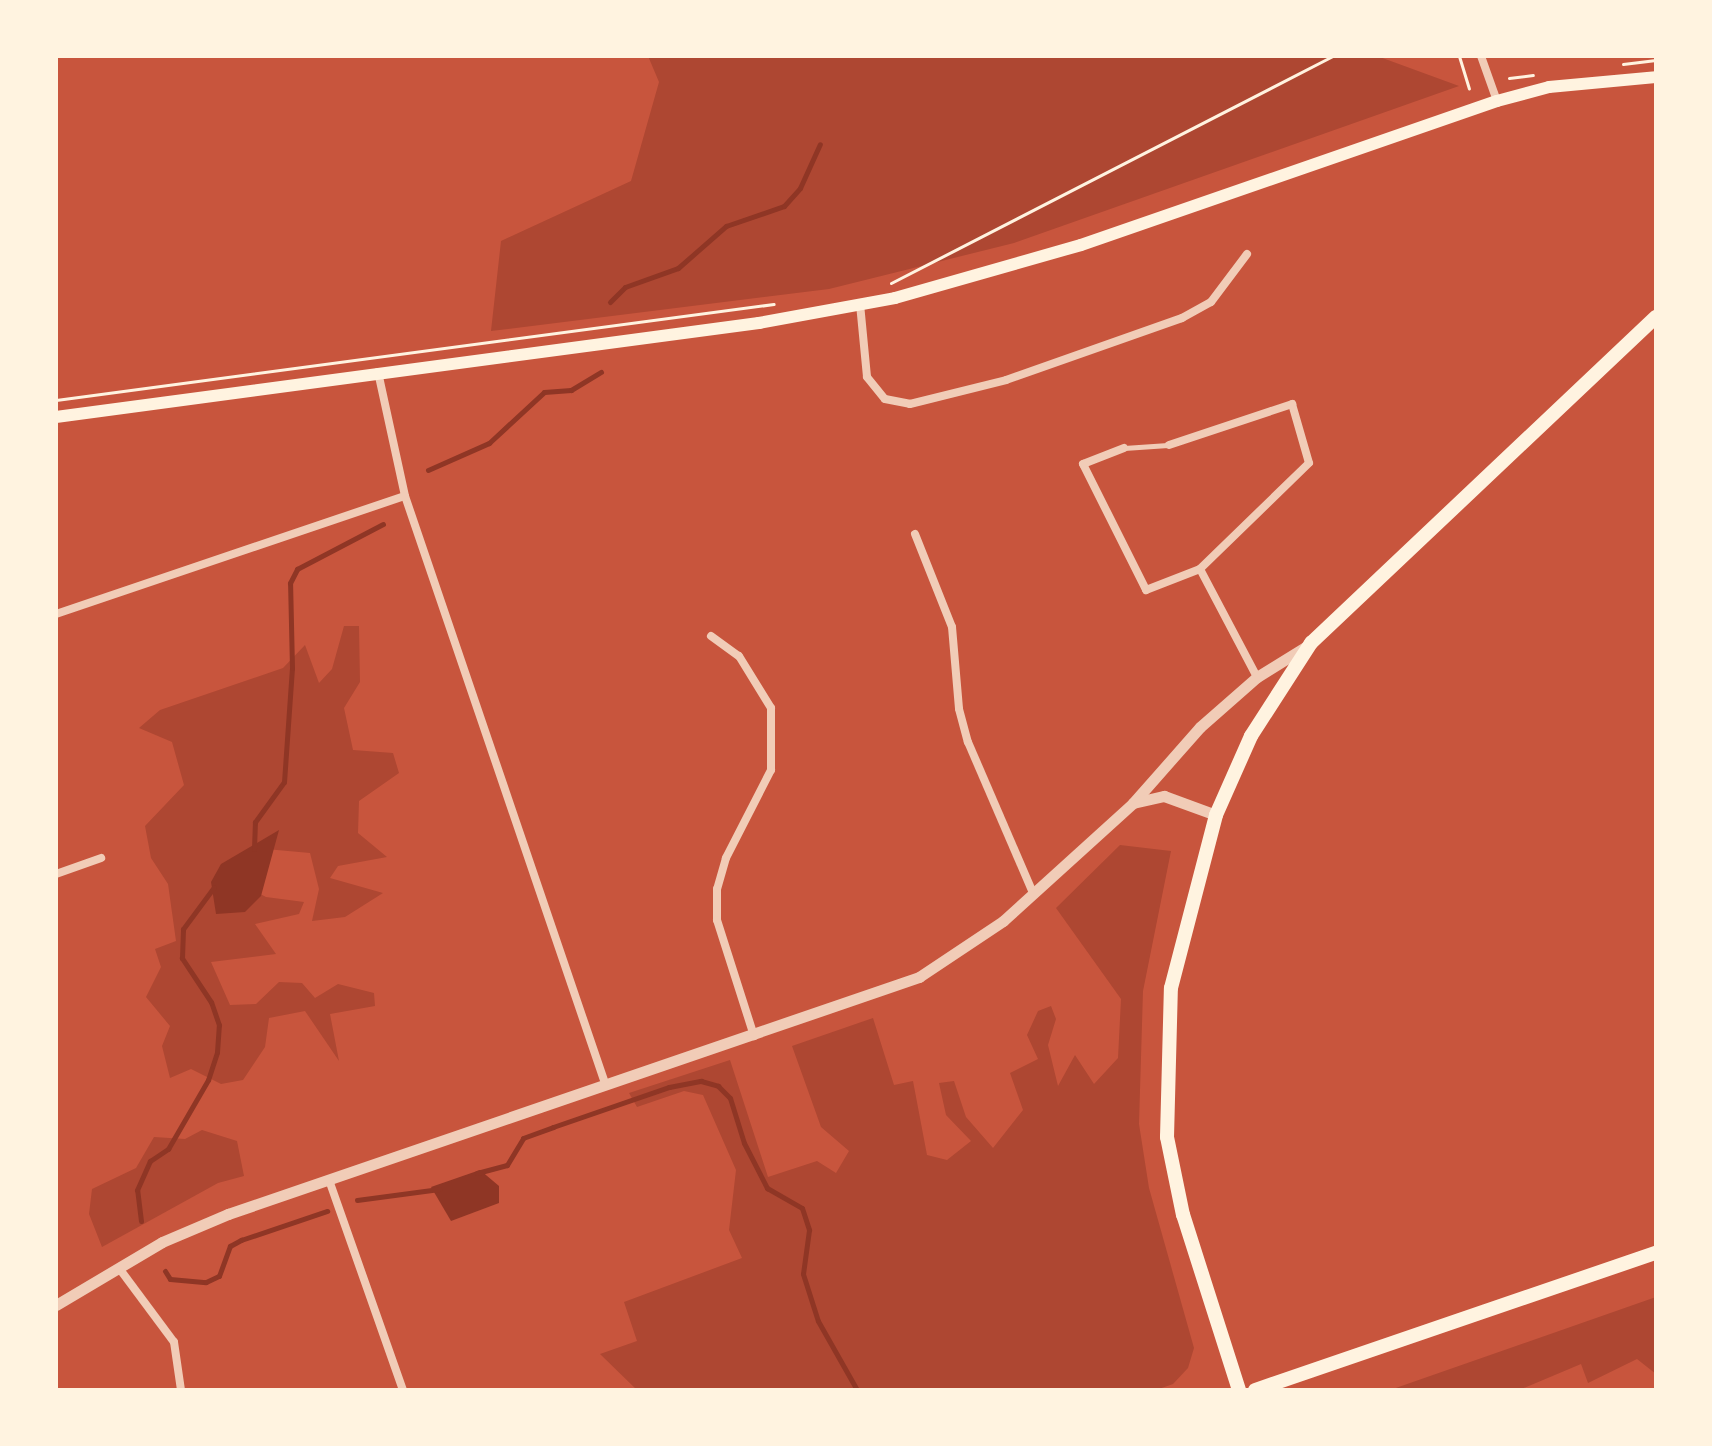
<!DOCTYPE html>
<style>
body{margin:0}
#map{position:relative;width:1712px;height:1446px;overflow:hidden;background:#c8553d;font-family:"DejaVu Sans",sans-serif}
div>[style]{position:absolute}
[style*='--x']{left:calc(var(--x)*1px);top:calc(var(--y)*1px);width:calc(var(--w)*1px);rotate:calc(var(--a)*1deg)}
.green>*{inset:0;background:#ae4732}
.water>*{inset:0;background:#8f3625}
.stream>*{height:5px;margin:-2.5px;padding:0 2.5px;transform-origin:2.5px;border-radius:2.5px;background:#8f3625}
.path>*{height:3px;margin:-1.5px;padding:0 1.5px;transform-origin:1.5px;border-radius:1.5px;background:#fff3e0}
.service>*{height:5px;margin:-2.5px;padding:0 2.5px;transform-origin:2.5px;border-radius:2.5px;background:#f1ccb7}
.minor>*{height:8px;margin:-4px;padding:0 4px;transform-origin:4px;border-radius:4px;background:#f1ccb7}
.tertiary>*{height:11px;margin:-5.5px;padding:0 5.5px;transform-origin:5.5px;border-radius:5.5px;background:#f1ccb7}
.secondary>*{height:12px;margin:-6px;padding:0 6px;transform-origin:6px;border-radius:6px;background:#fff3e0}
.primary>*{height:14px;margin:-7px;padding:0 7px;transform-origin:7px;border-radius:7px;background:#fff3e0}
span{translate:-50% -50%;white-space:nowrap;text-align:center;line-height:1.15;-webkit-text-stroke:7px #fff3e0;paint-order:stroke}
.frame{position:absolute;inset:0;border:58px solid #fff3e0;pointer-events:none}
</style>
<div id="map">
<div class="green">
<div style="clip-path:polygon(648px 56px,1377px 56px,1459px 86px,1014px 243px,829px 289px,491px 331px,501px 241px,631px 181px,659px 82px)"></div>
<div style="clip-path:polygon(344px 626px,359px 626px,360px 682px,344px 708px,353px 750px,393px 753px,399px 773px,359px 801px,358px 833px,387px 857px,338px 866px,330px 878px,383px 893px,345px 917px,312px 921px,319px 889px,310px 853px,266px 849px,234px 880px,266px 897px,304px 902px,299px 914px,255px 924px,276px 954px,211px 962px,230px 1005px,256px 1004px,279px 982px,302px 983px,315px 998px,338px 984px,374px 993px,375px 1006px,330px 1014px,339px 1061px,305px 1011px,269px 1018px,265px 1047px,243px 1080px,221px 1084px,191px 1069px,170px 1078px,162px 1046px,170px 1026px,146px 997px,161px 967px,155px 949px,176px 941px,168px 884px,151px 858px,145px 826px,184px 785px,172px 742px,139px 728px,160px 710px,283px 668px,305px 645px,319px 683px,332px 669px)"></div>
<div style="clip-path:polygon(1120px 845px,1171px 851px,1143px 991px,1139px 1124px,1149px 1188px,1194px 1348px,1188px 1368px,1173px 1384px,1156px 1390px,637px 1390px,600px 1354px,637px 1341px,624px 1302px,742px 1258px,729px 1230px,736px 1170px,703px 1095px,684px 1091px,637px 1107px,629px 1093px,730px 1060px,768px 1177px,817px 1161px,836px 1173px,849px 1151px,821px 1127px,792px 1046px,873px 1018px,894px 1085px,913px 1081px,927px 1155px,947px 1160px,971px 1141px,946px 1115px,939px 1083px,954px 1081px,966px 1117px,993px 1148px,1023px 1110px,1010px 1073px,1038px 1059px,1027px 1035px,1038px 1011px,1051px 1006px,1056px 1019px,1048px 1045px,1058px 1086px,1075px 1055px,1094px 1084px,1118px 1058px,1121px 999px,1056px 908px)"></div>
<div style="clip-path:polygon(202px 1130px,237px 1141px,244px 1176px,218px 1183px,102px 1247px,89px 1214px,92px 1189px,136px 1168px,154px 1137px,185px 1139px)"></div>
<div style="clip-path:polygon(1656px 1297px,1656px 1374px,1637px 1359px,1588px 1383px,1581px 1364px,1519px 1390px,1390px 1390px)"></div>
</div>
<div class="water">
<div style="clip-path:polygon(279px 830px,261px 896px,245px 912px,216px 914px,211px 882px,221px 864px)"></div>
<div style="clip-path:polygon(480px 1170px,499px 1186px,499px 1203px,451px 1221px,431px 1187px)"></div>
</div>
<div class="stream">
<div style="--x:610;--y:302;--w:21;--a:-45"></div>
<div style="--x:625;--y:287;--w:56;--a:-19.7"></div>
<div style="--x:678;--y:268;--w:64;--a:-41.2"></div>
<div style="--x:726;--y:226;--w:61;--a:-19"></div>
<div style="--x:784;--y:206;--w:24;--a:-48"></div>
<div style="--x:800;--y:188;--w:48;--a:-65.6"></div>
<div style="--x:428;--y:470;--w:67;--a:-23.9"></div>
<div style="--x:489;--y:443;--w:75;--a:-42.8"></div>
<div style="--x:544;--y:392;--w:27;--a:-4"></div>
<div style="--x:571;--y:390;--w:35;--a:-31"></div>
<div style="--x:254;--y:849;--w:27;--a:-88"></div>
<div style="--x:255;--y:822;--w:49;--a:-54.1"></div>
<div style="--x:284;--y:782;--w:114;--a:-86"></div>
<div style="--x:292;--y:668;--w:85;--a:-91.3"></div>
<div style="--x:290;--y:583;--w:16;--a:-63"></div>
<div style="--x:297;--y:569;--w:97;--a:-27.6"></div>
<div style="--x:477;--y:1173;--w:31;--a:-15"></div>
<div style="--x:507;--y:1165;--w:31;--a:-59"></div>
<div style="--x:523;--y:1138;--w:32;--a:-20"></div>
<div style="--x:553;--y:1127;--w:123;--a:-19"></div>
<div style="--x:669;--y:1087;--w:33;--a:-11"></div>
<div style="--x:701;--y:1081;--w:18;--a:16"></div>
<div style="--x:718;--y:1086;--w:17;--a:45"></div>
<div style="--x:730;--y:1098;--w:47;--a:72.7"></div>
<div style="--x:744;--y:1143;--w:51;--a:62.9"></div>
<div style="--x:767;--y:1188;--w:40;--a:29.7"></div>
<div style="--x:802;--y:1208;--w:23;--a:72"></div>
<div style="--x:809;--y:1230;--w:44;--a:97.8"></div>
<div style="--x:803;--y:1274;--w:49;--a:72.3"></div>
<div style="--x:818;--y:1321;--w:79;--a:60.5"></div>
<div style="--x:357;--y:1200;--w:83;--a:-7.6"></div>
<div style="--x:141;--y:1221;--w:31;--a:-97"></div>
<div style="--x:137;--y:1190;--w:32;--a:-66"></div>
<div style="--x:150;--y:1161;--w:22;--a:-34"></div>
<div style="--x:168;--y:1149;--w:80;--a:-59.9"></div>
<div style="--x:208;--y:1080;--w:29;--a:-72"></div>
<div style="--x:217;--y:1052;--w:27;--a:-86"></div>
<div style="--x:219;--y:1025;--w:24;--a:-109"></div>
<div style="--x:211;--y:1002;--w:53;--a:-123.4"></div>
<div style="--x:182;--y:958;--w:29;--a:-88"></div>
<div style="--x:183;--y:929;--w:52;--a:-53.6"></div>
<div style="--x:165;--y:1271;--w:9;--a:58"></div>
<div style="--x:170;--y:1279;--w:36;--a:5"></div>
<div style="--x:206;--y:1282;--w:14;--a:-25"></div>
<div style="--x:219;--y:1276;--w:32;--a:-70"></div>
<div style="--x:230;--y:1246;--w:13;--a:-29"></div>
<div style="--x:241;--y:1240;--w:91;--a:-18.6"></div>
</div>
<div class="path">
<div style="--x:1459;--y:56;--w:34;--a:73"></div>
<div style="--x:1623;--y:64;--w:33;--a:-7"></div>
<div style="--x:1509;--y:78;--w:24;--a:-7"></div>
<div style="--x:891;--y:283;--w:496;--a:-27.2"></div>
<div style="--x:56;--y:400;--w:724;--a:-7.62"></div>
</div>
<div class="service">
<div style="--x:1124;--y:448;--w:44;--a:-3.9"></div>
</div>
<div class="minor">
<div style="--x:1481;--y:56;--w:48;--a:70.4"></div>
<div style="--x:860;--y:304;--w:73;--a:84.5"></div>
<div style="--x:867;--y:377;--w:28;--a:51"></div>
<div style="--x:885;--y:399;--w:25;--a:11"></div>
<div style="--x:910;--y:404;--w:99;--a:-14"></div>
<div style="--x:1006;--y:380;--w:187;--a:-19.4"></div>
<div style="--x:1182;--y:318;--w:33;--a:-29"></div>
<div style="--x:1211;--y:302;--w:60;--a:-53.1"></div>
<div style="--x:378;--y:372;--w:127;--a:77.7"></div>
<div style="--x:405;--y:496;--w:620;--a:71.19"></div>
<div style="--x:1169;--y:445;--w:130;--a:-18.4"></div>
<div style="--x:1292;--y:404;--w:61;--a:73.9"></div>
<div style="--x:1309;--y:463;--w:152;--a:135.8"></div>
<div style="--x:1124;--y:448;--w:44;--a:158.7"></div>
<div style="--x:1083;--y:464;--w:141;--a:63.4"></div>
<div style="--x:1146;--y:590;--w:58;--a:-21.3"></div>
<div style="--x:1200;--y:569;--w:122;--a:62.2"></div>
<div style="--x:915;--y:534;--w:100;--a:68.3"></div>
<div style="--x:952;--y:627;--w:82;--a:85.1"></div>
<div style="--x:959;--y:709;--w:34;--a:75"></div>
<div style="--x:968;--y:742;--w:164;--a:66.7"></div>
<div style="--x:56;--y:614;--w:368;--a:-18.7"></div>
<div style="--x:711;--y:636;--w:34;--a:36"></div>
<div style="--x:739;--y:656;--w:61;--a:58.4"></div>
<div style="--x:771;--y:708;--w:62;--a:90"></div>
<div style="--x:771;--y:770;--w:99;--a:117.1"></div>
<div style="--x:726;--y:858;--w:32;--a:106"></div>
<div style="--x:717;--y:889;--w:31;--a:90"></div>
<div style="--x:717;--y:920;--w:122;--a:72.3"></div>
<div style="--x:56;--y:874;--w:48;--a:-19.6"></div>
<div style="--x:329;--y:1180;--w:223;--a:70.6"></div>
<div style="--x:119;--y:1268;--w:92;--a:53.4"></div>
<div style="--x:174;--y:1342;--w:49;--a:81.7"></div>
</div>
<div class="tertiary">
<div style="--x:1133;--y:803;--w:101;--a:-48.6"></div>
<div style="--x:1200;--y:727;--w:76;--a:-41.3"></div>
<div style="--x:1257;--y:677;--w:59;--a:-31.8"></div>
<div style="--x:56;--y:1305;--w:123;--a:-30.7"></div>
<div style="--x:162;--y:1242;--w:72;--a:-23"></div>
<div style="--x:228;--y:1214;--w:731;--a:-18.93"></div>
<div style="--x:919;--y:977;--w:101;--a:-33.7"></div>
<div style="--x:1003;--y:921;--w:176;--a:-42.2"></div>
<div style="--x:1133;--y:803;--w:32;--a:-13"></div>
<div style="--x:1164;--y:796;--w:55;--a:20.1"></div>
</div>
<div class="secondary">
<div style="--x:56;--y:417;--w:709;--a:-7.62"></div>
<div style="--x:759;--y:323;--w:138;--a:-10.4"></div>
<div style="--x:895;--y:298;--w:193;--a:-15.9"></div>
<div style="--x:1081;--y:245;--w:440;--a:-19.1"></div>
<div style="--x:1497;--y:101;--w:54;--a:-15.1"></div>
<div style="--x:1549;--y:87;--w:107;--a:-5.3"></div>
</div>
<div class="primary">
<div style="--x:1239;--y:1390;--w:184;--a:-107.7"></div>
<div style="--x:1183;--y:1215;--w:80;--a:-101.6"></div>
<div style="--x:1167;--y:1137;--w:149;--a:-88.5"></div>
<div style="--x:1171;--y:988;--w:179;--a:-75.4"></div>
<div style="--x:1216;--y:815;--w:86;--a:-66.1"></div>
<div style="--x:1251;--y:736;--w:111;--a:-57.2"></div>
<div style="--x:1311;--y:643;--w:475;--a:-43.4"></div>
<div style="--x:1255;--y:1390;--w:424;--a:-18.9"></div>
</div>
<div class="frame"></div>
</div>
